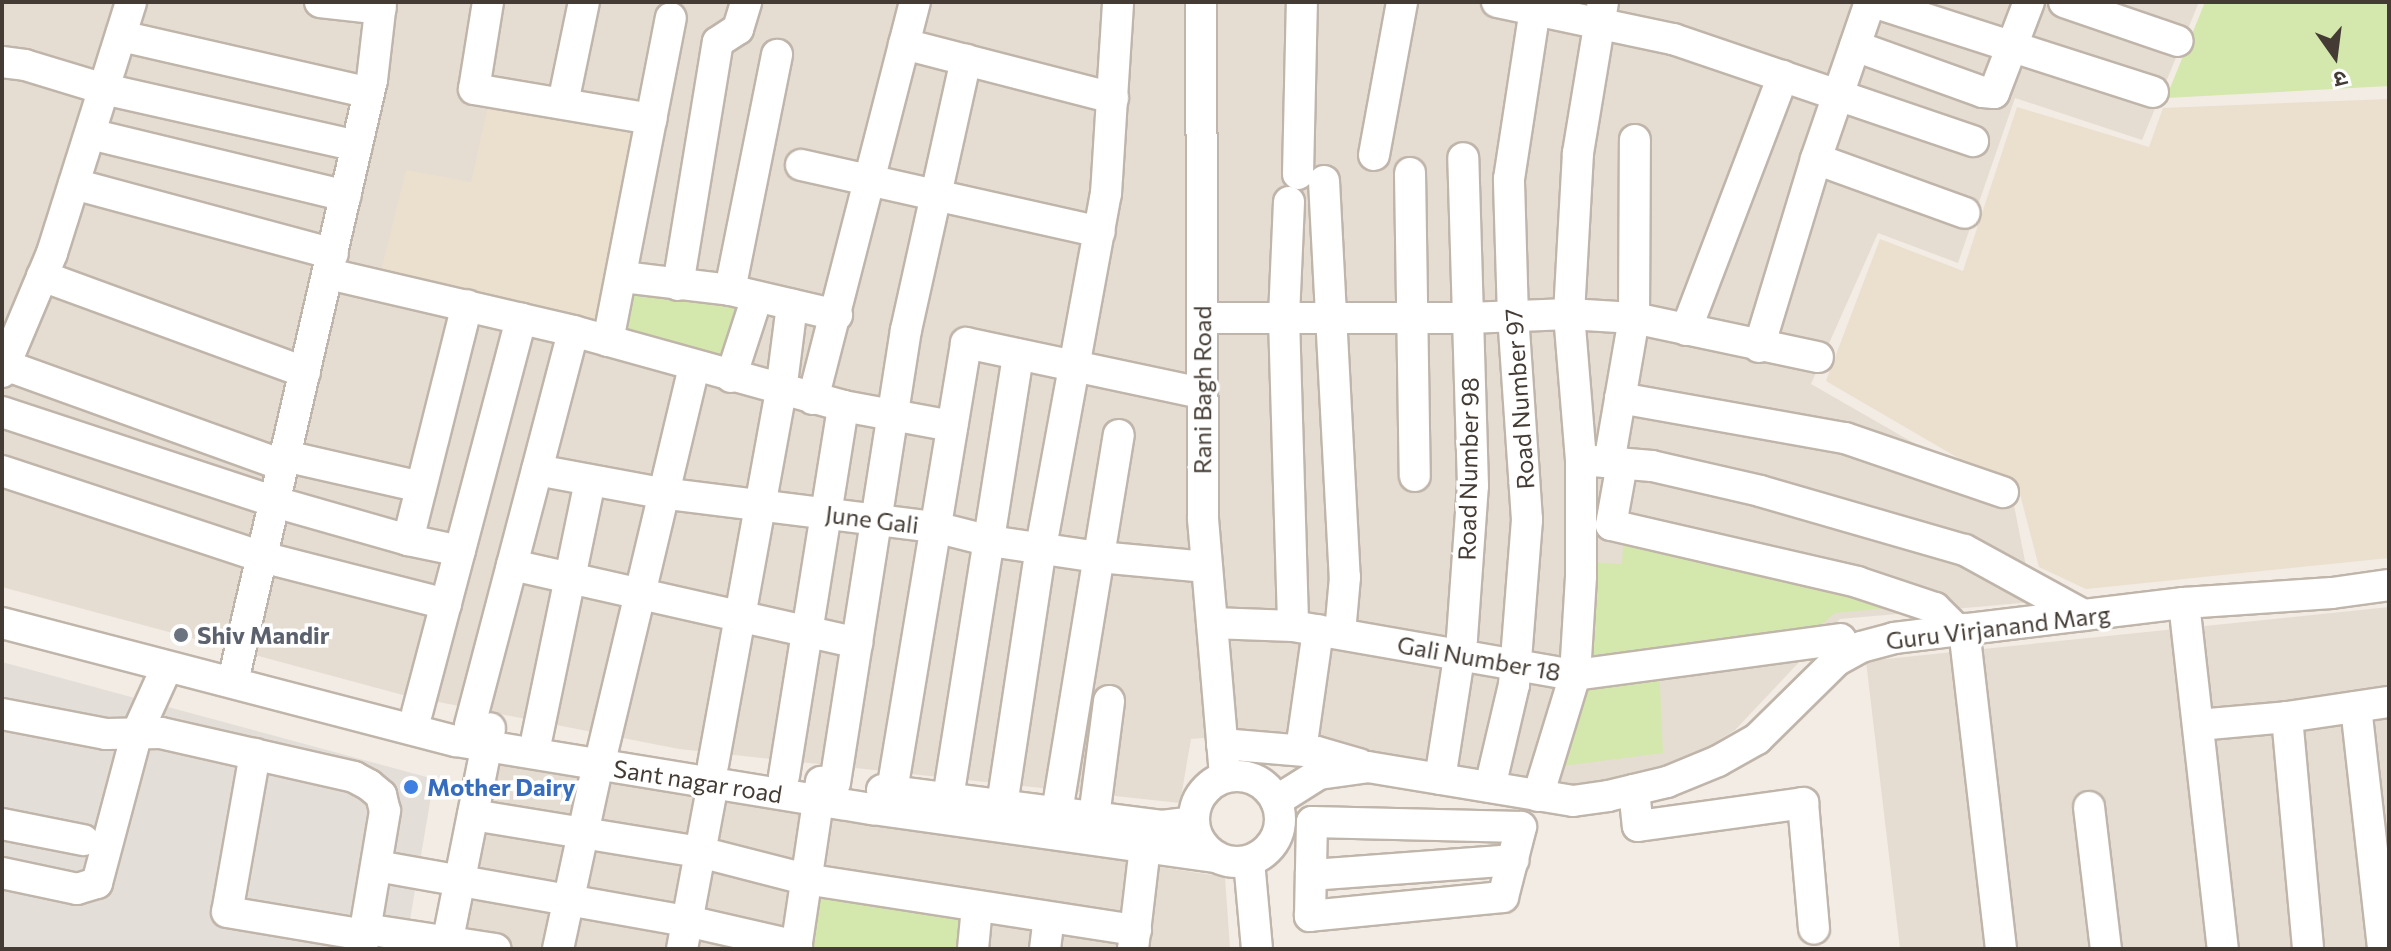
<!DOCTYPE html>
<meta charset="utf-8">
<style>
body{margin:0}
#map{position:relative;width:2391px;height:951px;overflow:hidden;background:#f2ece4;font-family:Commissioner,"Noto Sans Devanagari",sans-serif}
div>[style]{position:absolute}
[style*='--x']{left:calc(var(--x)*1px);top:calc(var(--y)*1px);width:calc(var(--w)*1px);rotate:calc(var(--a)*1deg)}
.residential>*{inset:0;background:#e6ddd2}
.industrial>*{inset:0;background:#e4ded9}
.education>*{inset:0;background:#ebdfce}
.green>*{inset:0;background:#d4e7ad}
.roads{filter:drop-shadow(2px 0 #c0b5aa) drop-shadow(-2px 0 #c0b5aa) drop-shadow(0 2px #c0b5aa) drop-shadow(0 -2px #c0b5aa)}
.minor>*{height:30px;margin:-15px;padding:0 15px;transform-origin:15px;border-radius:15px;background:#fff}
.minor>.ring{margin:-15px;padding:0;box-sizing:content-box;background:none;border:30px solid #fff;border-radius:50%}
.dots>*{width:22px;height:22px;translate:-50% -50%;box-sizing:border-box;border:4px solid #fff;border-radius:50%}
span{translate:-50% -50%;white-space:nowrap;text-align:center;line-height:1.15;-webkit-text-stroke:7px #fff;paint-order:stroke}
.street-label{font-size:24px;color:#443c34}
.worship-label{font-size:24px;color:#5b616d;font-weight:700}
.left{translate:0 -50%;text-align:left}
.shop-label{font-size:24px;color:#366cbe;font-weight:700}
.frame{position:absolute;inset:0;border:4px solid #443c34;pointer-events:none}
.north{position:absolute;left:2295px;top:16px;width:80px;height:80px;-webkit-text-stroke:6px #fff;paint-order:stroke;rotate:166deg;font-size:22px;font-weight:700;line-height:32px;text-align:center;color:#443c34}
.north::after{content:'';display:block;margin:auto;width:28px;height:36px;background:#443c34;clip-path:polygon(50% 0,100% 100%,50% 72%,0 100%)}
</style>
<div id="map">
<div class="residential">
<div style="clip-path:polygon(2px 2px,1199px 2px,1214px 737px,1191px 739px,1180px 803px,679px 749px,403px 695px,2px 587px)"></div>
<div style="clip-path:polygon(1204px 2px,2199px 2px,2142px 140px,2015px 98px,1958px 263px,1878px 233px,1811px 384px,2013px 500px,2033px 602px,1840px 619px,1735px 730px,1669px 771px,1550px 789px,1278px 733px,1225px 736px,1205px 519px)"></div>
<div style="clip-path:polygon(2389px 607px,2389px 949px,1900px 949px,1866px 661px)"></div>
<div style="clip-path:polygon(498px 765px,1225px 877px,1230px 949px,461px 949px)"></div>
</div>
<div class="industrial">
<div style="clip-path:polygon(2px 662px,434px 779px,405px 949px,2px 949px)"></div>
</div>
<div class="education">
<div style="clip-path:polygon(2389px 99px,2389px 558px,2086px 589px,2039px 567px,2020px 494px,1826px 381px,1880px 239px,1963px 271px,2017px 107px,2149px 147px,2163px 108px)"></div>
<div style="clip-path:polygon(489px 102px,642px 124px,605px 326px,381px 271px,406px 170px,471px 182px)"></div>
</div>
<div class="green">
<div style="clip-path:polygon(2205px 2px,2389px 2px,2389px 86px,2166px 98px)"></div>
<div style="clip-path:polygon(627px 280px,751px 300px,727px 373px,613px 341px)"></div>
<div style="clip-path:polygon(1624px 529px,1918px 605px,1835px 613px,1794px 648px,1659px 664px,1663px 753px,1547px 768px,1588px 562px,1622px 564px)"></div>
<div style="clip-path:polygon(811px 894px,970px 913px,965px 949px,803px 949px)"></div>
</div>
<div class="roads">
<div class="minor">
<div style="--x:320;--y:2;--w:61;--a:6.5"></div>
<div style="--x:488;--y:2;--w:88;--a:99.1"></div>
<div style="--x:474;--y:89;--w:180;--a:9.6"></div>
<div style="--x:1201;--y:2;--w:517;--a:89.78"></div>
<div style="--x:1203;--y:519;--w:259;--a:85.1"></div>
<div style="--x:1497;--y:2;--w:180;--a:11.9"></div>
<div style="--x:1673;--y:39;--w:317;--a:18.8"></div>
<div style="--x:1873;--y:2;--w:294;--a:17.8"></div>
<div style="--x:2064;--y:2;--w:120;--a:18.9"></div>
<div style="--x:121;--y:36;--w:254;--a:12.9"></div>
<div style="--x:904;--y:44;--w:216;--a:14.5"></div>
<div style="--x:1855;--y:46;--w:136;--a:19.8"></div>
<div style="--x:1983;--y:92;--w:11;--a:5"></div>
<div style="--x:1994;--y:93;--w:97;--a:-69"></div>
<div style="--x:2;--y:62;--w:23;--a:7"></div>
<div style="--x:25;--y:65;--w:83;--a:16.9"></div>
<div style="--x:104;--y:89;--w:259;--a:12.7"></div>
<div style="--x:563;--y:103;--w:103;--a:-78.3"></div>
<div style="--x:90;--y:134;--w:263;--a:13.6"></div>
<div style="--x:1374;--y:155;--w:156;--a:-79.6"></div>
<div style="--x:1816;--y:159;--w:158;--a:19.9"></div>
<div style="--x:801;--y:165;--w:306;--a:12.6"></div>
<div style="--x:1410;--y:173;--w:303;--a:89.1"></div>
<div style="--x:1298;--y:174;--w:172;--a:-88.7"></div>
<div style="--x:1324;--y:181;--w:397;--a:87"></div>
<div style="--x:1345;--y:577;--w:56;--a:95.1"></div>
<div style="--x:74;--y:184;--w:268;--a:15.1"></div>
<div style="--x:1289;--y:202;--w:116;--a:92.5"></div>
<div style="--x:1284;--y:318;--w:308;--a:88.3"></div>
<div style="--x:329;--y:274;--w:251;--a:13.1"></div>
<div style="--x:573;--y:331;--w:280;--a:15.5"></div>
<div style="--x:843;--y:406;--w:111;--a:10.4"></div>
<div style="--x:42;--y:276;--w:280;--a:20.1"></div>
<div style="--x:623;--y:277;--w:108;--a:6.9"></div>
<div style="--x:730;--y:290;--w:110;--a:13.2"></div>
<div style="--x:678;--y:285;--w:246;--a:-80.7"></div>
<div style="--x:718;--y:42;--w:24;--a:-33"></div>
<div style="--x:738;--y:29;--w:28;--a:-73"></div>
<div style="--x:730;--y:290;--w:240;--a:-78.7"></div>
<div style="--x:1202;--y:318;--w:266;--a:0"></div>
<div style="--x:1468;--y:318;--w:101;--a:-2.3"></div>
<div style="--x:1569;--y:314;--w:65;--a:3.5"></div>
<div style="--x:1634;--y:318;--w:188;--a:12"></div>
<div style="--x:1686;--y:330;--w:272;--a:-69.1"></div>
<div style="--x:608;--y:341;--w:329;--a:-79"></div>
<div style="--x:1759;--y:347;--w:196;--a:-73.1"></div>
<div style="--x:1816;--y:159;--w:166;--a:-71"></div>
<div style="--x:2;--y:364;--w:299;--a:19.8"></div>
<div style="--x:2;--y:372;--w:129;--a:-67.2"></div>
<div style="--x:52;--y:253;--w:263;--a:-72.5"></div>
<div style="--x:731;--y:377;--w:84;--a:-72"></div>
<div style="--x:1620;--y:398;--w:229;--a:10.1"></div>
<div style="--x:1845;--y:438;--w:167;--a:18.9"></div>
<div style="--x:813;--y:399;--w:410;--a:-75.6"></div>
<div style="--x:2;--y:412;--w:287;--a:18.2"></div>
<div style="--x:275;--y:502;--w:138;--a:15.9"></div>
<div style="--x:408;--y:540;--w:53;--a:11.9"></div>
<div style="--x:285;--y:456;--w:139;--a:12.8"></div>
<div style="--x:1581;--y:460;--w:71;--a:4.8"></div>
<div style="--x:1652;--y:466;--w:111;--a:13"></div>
<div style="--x:1760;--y:491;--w:213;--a:16.1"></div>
<div style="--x:1965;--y:550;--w:135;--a:28.8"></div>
<div style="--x:1609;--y:463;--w:147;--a:-80.2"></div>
<div style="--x:1634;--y:318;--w:178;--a:-89.7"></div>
<div style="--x:1622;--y:464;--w:62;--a:100.2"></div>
<div style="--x:1611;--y:525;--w:253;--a:13"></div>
<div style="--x:1857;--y:582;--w:82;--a:18.4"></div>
<div style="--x:1935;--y:608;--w:31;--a:45"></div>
<div style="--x:537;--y:470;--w:126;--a:10.5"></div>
<div style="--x:661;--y:493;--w:276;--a:7.1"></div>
<div style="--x:935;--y:527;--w:57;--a:14.3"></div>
<div style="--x:990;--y:541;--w:110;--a:8.4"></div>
<div style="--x:1099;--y:557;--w:108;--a:5.3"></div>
<div style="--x:2;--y:471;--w:274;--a:18.3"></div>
<div style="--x:262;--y:557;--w:190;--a:14.3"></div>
<div style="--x:408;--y:540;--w:242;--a:-75.9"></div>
<div style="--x:512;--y:565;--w:354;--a:12.7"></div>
<div style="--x:2184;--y:603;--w:348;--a:83.6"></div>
<div style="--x:2;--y:623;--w:469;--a:14.6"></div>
<div style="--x:456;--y:741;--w:423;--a:9.3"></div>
<div style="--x:873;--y:809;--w:346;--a:8"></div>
<div style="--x:1212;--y:623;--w:81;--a:2.1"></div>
<div style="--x:1293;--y:626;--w:286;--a:9.9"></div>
<div style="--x:1575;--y:675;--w:268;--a:-7.7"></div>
<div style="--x:1964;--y:629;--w:322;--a:83.4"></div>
<div style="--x:236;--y:668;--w:604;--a:-76.98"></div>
<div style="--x:372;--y:80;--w:79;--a:-83.4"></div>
<div style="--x:2356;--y:707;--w:244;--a:83.6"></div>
<div style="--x:417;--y:713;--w:408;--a:-75.2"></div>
<div style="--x:2;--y:714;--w:106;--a:10.9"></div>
<div style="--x:106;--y:734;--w:55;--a:-1"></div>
<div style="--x:161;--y:733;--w:198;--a:12.8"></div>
<div style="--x:354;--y:777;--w:17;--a:28"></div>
<div style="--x:369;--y:785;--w:16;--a:40"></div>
<div style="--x:381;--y:795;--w:16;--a:76"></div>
<div style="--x:385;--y:811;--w:140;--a:99.5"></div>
<div style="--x:2287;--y:717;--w:233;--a:84.8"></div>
<div style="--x:470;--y:725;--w:407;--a:-75.3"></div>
<div style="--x:2198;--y:725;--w:89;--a:-5.1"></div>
<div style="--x:2287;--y:717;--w:103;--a:-8.4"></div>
<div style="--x:537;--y:737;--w:262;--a:-78.3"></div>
<div style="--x:1222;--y:744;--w:95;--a:4.8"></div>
<div style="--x:1317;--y:752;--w:44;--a:15.9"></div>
<div style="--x:603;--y:749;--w:394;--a:-76.6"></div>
<div style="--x:1301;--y:750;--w:121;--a:-81.9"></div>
<div style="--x:255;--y:754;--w:160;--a:100"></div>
<div style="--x:227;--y:912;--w:139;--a:9.5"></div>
<div style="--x:713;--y:765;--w:380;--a:-79.7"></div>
<div style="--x:781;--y:391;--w:87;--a:-82.7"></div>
<div class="ring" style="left:1194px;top:776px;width:56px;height:56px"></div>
<div style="--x:784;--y:776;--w:375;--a:-80.9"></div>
<div style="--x:1440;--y:779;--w:143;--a:-81.1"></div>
<div style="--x:1462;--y:638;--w:152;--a:-85.9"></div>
<div style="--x:1473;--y:486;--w:328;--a:-91.7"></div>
<div style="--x:835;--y:783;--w:459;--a:-81.1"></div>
<div style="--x:906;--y:330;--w:277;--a:-77.5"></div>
<div style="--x:1490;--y:787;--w:105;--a:-76.8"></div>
<div style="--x:1514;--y:685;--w:166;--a:-85.5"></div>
<div style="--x:1527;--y:520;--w:203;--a:-93.9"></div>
<div style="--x:1513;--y:317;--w:138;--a:-91.7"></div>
<div style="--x:1509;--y:179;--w:172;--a:-81.3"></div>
<div style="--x:882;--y:790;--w:282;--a:7.3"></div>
<div style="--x:1162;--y:826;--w:31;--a:-7"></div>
<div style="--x:1634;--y:790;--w:36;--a:84"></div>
<div style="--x:1638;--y:826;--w:167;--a:-7.9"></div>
<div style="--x:1803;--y:803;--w:126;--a:85"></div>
<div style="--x:892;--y:791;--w:454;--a:-80.6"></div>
<div style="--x:966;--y:343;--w:241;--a:12"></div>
<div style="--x:1538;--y:796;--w:127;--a:-73"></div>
<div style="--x:1575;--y:675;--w:99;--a:-86.5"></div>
<div style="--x:1581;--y:576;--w:116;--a:-90"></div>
<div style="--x:1581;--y:460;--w:146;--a:-94.7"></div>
<div style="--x:1569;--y:314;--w:161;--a:-86.8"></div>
<div style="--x:1578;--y:153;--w:153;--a:-80.6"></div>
<div style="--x:948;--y:798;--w:449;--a:-81"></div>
<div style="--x:1276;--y:801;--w:51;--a:-32.1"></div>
<div style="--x:1319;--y:774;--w:49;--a:-8.1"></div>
<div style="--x:1368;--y:767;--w:208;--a:9.4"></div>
<div style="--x:1573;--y:801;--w:35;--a:-8"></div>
<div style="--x:1608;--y:796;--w:61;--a:-13.3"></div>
<div style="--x:1667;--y:782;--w:55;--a:-22.4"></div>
<div style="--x:1718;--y:761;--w:45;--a:-29.4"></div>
<div style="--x:1757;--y:739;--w:111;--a:-44.6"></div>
<div style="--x:1836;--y:661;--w:29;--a:-29"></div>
<div style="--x:1861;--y:647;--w:34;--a:-15"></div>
<div style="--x:1894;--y:638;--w:292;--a:-6.9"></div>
<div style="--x:2184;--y:603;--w:148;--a:-3.9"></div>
<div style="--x:2332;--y:593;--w:58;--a:-8"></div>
<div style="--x:1002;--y:805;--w:261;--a:-81.4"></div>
<div style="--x:1041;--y:547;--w:359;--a:-79.6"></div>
<div style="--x:1106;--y:194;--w:192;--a:-86.4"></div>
<div style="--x:2089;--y:807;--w:143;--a:83.2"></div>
<div style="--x:1057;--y:812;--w:382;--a:-80.7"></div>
<div style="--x:473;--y:815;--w:230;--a:9.3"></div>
<div style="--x:700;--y:852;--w:108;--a:14.4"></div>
<div style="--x:805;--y:879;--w:335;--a:8.8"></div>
<div style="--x:1094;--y:817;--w:117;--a:-82.6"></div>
<div style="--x:1312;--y:822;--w:209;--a:1.4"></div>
<div style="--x:1521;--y:827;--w:72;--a:104.4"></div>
<div style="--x:1503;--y:897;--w:194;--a:174.4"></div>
<div style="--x:1310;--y:916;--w:94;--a:-88.8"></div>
<div style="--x:2;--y:824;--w:83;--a:11.2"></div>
<div style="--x:1249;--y:861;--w:88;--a:84.8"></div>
<div style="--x:377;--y:866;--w:315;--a:10.1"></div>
<div style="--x:687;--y:921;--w:113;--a:12.8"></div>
<div style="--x:2;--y:873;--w:77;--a:12"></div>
<div style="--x:77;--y:889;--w:21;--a:-17"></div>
<div style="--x:97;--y:883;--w:155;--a:-75.1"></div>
<div style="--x:137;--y:733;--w:72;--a:-65.6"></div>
<div style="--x:1311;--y:875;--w:203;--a:-4.2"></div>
<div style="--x:365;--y:929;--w:132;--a:8.7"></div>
<div style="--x:446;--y:949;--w:225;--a:-78.7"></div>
<div style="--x:558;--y:949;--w:189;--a:-77.8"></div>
<div style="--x:682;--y:949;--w:169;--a:-79.4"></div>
<div style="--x:796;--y:949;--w:169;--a:-81.5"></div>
<div style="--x:973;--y:949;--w:42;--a:-84.6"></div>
<div style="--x:1045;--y:949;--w:31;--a:-83"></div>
<div style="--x:1133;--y:949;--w:103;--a:-83.3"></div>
</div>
</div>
<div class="dots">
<div style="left:181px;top:635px;background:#6b7280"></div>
<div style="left:411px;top:787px;background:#3f7fe0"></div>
</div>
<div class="street-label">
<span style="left:1202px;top:390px;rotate:-90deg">Rani Bagh Road</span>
<span style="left:1519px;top:399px;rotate:-94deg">Road Number 97</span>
<span style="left:1468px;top:469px;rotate:-89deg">Road Number 98</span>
<span style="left:872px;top:519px;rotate:7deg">June Gali</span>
<span style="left:1998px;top:627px;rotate:-7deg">Guru Virjanand Marg</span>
<span style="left:1479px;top:658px;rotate:10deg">Gali Number 18</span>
<span style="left:698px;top:781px;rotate:9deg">Sant nagar road</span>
</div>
<div class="worship-label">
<span class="left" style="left:197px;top:635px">Shiv Mandir</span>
</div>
<div class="shop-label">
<span class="left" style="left:427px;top:787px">Mother Dairy</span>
</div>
<div class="frame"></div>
<div class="north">उ</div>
</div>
